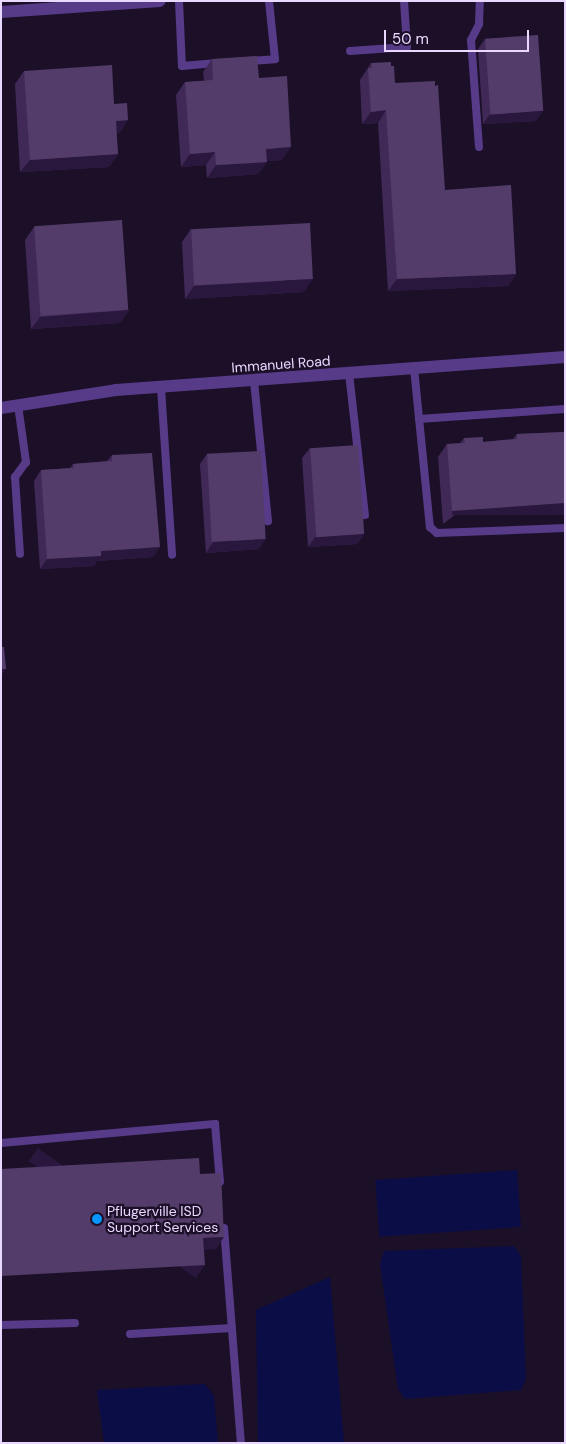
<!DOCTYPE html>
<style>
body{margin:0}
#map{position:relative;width:566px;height:1444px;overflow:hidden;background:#1c1029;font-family:"DM Sans",sans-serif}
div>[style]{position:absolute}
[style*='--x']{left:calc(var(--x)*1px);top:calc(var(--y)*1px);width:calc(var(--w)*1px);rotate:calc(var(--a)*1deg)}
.water>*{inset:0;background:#0b0d47;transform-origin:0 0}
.service>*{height:8px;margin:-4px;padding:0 4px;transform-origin:4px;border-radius:4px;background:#573b88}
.minor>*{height:12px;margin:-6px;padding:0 6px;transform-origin:6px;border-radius:6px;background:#573b88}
.tertiary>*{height:12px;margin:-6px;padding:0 6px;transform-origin:6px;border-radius:6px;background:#573b88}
.wall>*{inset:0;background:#412957}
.shaded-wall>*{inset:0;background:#2a173d;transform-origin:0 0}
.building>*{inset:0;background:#533c69;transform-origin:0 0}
.dots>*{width:14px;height:14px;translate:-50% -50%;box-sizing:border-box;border:2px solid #1c1029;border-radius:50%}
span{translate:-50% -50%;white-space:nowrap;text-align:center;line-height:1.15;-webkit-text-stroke:4.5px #1c1029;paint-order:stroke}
.street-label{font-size:14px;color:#e9d8ff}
.poi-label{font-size:14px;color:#e9d8ff}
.left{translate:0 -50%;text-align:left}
.frame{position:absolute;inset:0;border:2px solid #e9d8ff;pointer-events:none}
.scale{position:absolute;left:384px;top:30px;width:145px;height:22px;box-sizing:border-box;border:2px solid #e9d8ff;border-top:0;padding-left:6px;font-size:15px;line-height:18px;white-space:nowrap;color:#e9d8ff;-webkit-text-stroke:4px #1c1029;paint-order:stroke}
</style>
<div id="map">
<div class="water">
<div style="left:517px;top:1170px;width:57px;height:142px;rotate:86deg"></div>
<div style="clip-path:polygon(514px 1246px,521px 1256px,526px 1379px,521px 1390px,405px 1399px,398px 1389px,380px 1264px,384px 1251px)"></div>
<div style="clip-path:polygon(330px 1277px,344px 1443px,258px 1443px,256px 1310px)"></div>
<div style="clip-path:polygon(205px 1384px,214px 1396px,218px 1443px,104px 1443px,97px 1390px)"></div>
</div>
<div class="service">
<div style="--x:179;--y:1;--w:65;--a:87.4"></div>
<div style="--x:182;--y:66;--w:36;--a:-5"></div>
<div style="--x:350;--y:51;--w:57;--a:-4"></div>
<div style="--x:407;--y:47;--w:46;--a:-93.7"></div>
<div style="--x:249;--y:61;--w:26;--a:-4"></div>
<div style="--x:275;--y:59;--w:58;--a:-95.9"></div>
<div style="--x:479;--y:147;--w:107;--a:-94.3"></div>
<div style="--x:471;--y:40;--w:18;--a:-63"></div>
<div style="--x:479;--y:24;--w:23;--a:-88"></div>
<div style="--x:414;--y:368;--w:160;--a:84.3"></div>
<div style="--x:430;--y:527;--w:9;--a:41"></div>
<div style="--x:437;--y:533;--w:128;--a:-2.2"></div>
<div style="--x:349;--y:373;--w:143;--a:83.6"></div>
<div style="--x:254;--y:381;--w:141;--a:84.3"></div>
<div style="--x:161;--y:388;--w:167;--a:86.2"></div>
<div style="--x:18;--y:405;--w:58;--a:82"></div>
<div style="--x:26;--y:462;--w:19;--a:126"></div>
<div style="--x:15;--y:477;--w:77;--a:86.3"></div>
<div style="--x:419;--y:419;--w:146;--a:-3.9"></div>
<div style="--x:1;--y:1143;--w:215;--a:-5.1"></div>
<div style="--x:215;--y:1124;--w:58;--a:85.1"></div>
<div style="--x:224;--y:1228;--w:216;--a:85.5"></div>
<div style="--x:1;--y:1325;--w:74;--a:-1.5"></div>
<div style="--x:130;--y:1334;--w:102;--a:-3.4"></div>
</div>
<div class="minor">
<div style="--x:1;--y:12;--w:159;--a:-4"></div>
</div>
<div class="tertiary">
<div style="--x:1;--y:408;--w:116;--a:-8.9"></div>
<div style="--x:116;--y:390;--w:450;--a:-4.2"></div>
</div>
<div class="wall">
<div style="clip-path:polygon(485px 39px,536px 121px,483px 124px,478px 49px)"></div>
<div style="clip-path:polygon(212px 59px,259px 78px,282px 160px,267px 161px,258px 174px,207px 178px,206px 165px,181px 167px,176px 95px,185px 82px,204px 81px,203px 72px)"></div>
<div style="clip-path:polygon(371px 63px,391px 66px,395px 83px,445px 190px,516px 274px,508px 286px,388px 291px,378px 123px,362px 124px,360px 80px)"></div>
<div style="clip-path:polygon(24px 71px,114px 104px,128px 120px,119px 133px,116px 133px,118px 154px,109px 167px,20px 172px,15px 84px)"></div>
<div style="clip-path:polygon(34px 227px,129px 310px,120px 323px,31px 329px,25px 240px)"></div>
<div style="clip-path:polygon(191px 229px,304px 292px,185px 299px,182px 242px)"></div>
<div style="clip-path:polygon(565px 432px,443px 524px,438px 457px,447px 444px,460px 443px,464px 438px,483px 442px,513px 439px,517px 434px)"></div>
<div style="clip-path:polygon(310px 448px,364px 534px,357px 544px,308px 547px,302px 458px)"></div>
<div style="clip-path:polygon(207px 454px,259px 549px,206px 553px,200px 464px)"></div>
<div style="clip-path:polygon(112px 455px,153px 557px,97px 561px,94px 566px,40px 569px,34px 481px,41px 470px,70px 468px,73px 464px,107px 461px)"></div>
</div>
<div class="shaded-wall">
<div style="clip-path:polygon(386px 110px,378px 123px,362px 124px,371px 112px)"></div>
<div style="clip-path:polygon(543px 111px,536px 121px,483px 124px,490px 114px)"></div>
<div style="clip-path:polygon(128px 120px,119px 133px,107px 134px,116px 121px)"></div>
<div style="clip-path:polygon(291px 147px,282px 160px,257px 162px,266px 149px)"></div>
<div style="clip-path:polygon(215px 152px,206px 165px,181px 167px,190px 154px)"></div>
<div style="clip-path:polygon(118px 154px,109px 167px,20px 172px,30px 160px)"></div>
<div style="clip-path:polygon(267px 162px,258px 174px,207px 178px,216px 165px)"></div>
<div style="clip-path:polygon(516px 274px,508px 286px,388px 291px,397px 279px)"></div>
<div style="clip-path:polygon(313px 279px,304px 292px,185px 299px,194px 286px)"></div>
<div style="clip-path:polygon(129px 310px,120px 323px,31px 329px,40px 317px)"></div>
<div style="left:565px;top:503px;width:12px;height:113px;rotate:90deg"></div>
<div style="clip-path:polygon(364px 534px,357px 544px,308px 547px,315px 537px)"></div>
<div style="clip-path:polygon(266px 539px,259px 549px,206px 553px,213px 542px)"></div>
<div style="clip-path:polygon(160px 547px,153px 557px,97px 561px,94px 566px,40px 569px,47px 559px,101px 551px)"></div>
<div style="clip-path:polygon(1px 669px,6px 669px,1px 676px)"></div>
<div style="clip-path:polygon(224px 1237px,216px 1249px,195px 1251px,203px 1238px)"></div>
<div style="left:205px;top:1265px;width:16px;height:204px;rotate:125deg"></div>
</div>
<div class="building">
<div style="left:538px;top:35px;width:76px;height:53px;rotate:86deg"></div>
<div style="clip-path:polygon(257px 56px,259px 78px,287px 76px,291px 147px,266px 149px,267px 162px,216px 165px,215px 152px,190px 154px,185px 82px,213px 80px,212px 59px)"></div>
<div style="clip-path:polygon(391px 62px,391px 66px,394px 66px,395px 83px,435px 81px,435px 86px,438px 85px,445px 190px,511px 185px,516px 274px,397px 279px,386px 110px,371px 112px,368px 68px,372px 68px,371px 63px)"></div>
<div style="clip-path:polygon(112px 65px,114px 104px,127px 103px,128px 120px,116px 121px,118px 154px,30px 160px,24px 71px)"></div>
<div style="left:122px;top:220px;width:90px;height:88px;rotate:86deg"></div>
<div style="left:310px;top:223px;width:56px;height:119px;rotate:87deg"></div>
<div style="clip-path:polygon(565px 432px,565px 503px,452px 511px,447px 444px,465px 443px,464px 438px,483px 437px,483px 442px,517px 439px,517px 434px)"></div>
<div style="left:358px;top:445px;width:89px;height:48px;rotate:86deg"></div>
<div style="left:261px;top:451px;width:88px;height:54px;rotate:87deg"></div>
<div style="clip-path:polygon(152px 453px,160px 547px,101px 551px,101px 556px,47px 559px,41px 470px,74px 468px,73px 464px,112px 461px,112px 455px)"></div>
<div style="clip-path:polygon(1px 647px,4px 647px,6px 669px,1px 669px)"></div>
<div style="clip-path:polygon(199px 1158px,200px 1174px,221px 1173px,224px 1237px,203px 1238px,205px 1265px,1px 1276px,1px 1169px)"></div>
</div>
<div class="dots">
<div style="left:97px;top:1219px;background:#0596fe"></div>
</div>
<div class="street-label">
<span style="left:281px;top:364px;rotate:-4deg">Immanuel Road</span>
</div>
<div class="poi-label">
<span class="left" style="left:107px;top:1219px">Pflugerville ISD<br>Support Services</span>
</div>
<div class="frame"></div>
<div class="scale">50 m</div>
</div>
